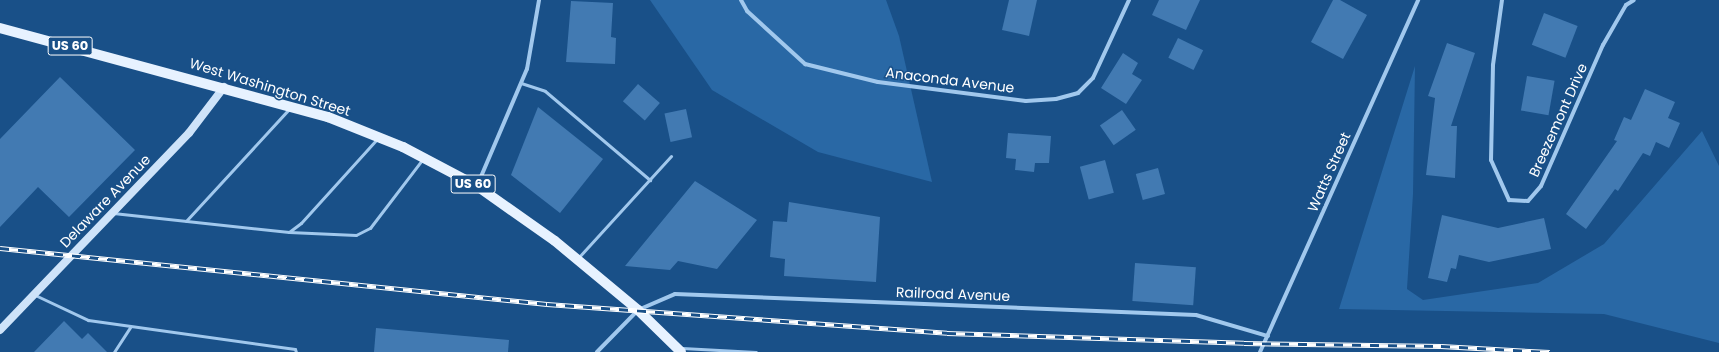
<!DOCTYPE html>
<style>
body{margin:0}
#map{position:relative;width:1719px;height:352px;overflow:hidden;background:#195088;font-family:Poppins,sans-serif}
div>[style]{position:absolute}
[style*='--x']{left:calc(var(--x)*1px);top:calc(var(--y)*1px);width:calc(var(--w)*1px);rotate:calc(var(--a)*1deg)}
.green>*{inset:0;background:#2968a5}
.building>*{inset:0;background:#427ab2;transform-origin:0 0}
.service>*{height:3px;margin:-1.5px;padding:0 1.5px;transform-origin:1.5px;border-radius:1.5px;background:#a1c8ed}
.minor>*{height:4px;margin:-2px;padding:0 2px;transform-origin:2px;border-radius:2px;background:#a1c8ed}
.secondary>*{height:8px;margin:-4px;padding:0 4px;transform-origin:4px;border-radius:4px;background:#cee3f9}
.primary>*{height:10px;margin:-5px;padding:0 5px;transform-origin:5px;border-radius:5px;background:#e7f2ff}
.rail>*{height:4.5px;margin-top:-2.25px;transform-origin:0;background:repeating-linear-gradient(90deg,#195088 0 9px,#fff 0 18px);box-sizing:border-box;border-block:1px solid #fff}
span{translate:-50% -50%;white-space:nowrap;text-align:center;line-height:1.15;-webkit-text-stroke:3px #195088;paint-order:stroke}
.shield-label span{padding:1px 3px;background:#195088;border:1px solid;border-radius:3px;-webkit-text-stroke-width:0}
.shield-label{font-size:13px;color:#fff;font-weight:700}
.street-label{font-size:14px;color:#fff}
</style>
<div id="map">
<div class="green">
<div style="clip-path:polygon(650px 0,886px 0,899px 36px,932px 182px,818px 152px,712px 90px)"></div>
<div style="clip-path:polygon(1415px 66px,1413px 194px,1407px 289px,1423px 300px,1538px 283px,1604px 244px,1702px 131px,1719px 166px,1719px 343px,1604px 314px,1339px 309px)"></div>
</div>
<div class="building">
<div style="clip-path:polygon(1009px 0,1037px 0,1029px 36px,1002px 30px)"></div>
<div style="clip-path:polygon(1159px 0,1200px 0,1186px 30px,1152px 15px)"></div>
<div style="clip-path:polygon(1333px 0,1340px 0,1367px 15px,1343px 59px,1311px 42px)"></div>
<div style="clip-path:polygon(571px 1px,613px 3px,611px 37px,616px 38px,615px 64px,566px 62px)"></div>
<div style="left:1544px;top:13px;width:36px;height:34px;rotate:21deg"></div>
<div style="left:1178px;top:38px;width:28px;height:22px;rotate:26deg"></div>
<div style="clip-path:polygon(1447px 43px,1475px 53px,1451px 126px,1457px 126px,1455px 178px,1426px 175px,1435px 98px,1428px 96px)"></div>
<div style="clip-path:polygon(1123px 53px,1138px 63px,1132px 74px,1142px 80px,1126px 104px,1101px 88px)"></div>
<div style="left:1527px;top:76px;width:28px;height:35px;rotate:10deg"></div>
<div style="clip-path:polygon(60px 77px,135px 150px,69px 217px,38px 187px,0 227px,0 139px)"></div>
<div style="left:638px;top:84px;width:29px;height:23px;rotate:41deg"></div>
<div style="clip-path:polygon(1645px 89px,1675px 102px,1668px 118px,1680px 123px,1669px 148px,1656px 142px,1650px 156px,1643px 153px,1618px 191px,1615px 189px,1586px 229px,1566px 214px,1617px 141px,1614px 140px,1624px 117px,1631px 120px)"></div>
<div style="clip-path:polygon(538px 107px,603px 159px,560px 213px,511px 175px)"></div>
<div style="left:686px;top:109px;width:29px;height:22px;rotate:78deg"></div>
<div style="left:1122px;top:110px;width:24px;height:27px;rotate:55deg"></div>
<div style="clip-path:polygon(1008px 133px,1051px 136px,1049px 163px,1035px 163px,1034px 172px,1015px 170px,1016px 159px,1006px 158px)"></div>
<div style="left:1105px;top:160px;width:34px;height:26px;rotate:75deg"></div>
<div style="left:1158px;top:168px;width:27px;height:23px;rotate:75deg"></div>
<div style="clip-path:polygon(695px 181px,757px 220px,717px 269px,678px 261px,670px 270px,625px 266px)"></div>
<div style="clip-path:polygon(789px 202px,880px 217px,876px 282px,784px 276px,785px 259px,770px 257px,773px 221px,787px 222px)"></div>
<div style="clip-path:polygon(1442px 215px,1498px 228px,1544px 218px,1551px 249px,1489px 262px,1459px 255px,1456px 269px,1451px 268px,1447px 282px,1428px 278px)"></div>
<div style="left:1135px;top:263px;width:61px;height:38px;rotate:4deg"></div>
<div style="clip-path:polygon(64px 321px,82px 339px,88px 333px,107px 352px,34px 352px)"></div>
<div style="clip-path:polygon(376px 328px,509px 340px,508px 352px,374px 352px)"></div>
</div>
<div class="service">
<div style="--x:521;--y:83;--w:25;--a:18"></div>
<div style="--x:545;--y:91;--w:138;--a:40.3"></div>
<div style="--x:113;--y:213;--w:177;--a:6.2"></div>
<div style="--x:289;--y:232;--w:15;--a:-37"></div>
<div style="--x:301;--y:223;--w:113;--a:-47.9"></div>
<div style="--x:186;--y:221;--w:152;--a:-47.4"></div>
<div style="--x:289;--y:232;--w:67;--a:2.6"></div>
<div style="--x:356;--y:235;--w:16;--a:-27"></div>
<div style="--x:370;--y:228;--w:86;--a:-52.6"></div>
<div style="--x:578;--y:258;--w:138;--a:-47.6"></div>
<div style="--x:35;--y:295;--w:59;--a:25.3"></div>
<div style="--x:88;--y:320;--w:209;--a:8"></div>
<div style="--x:295;--y:349;--w:3;--a:72"></div>
<div style="--x:682;--y:348;--w:74;--a:3.1"></div>
<div style="--x:114;--y:352;--w:30;--a:-57"></div>
</div>
<div class="minor">
<div style="--x:741;--y:0;--w:13;--a:61"></div>
<div style="--x:747;--y:11;--w:79;--a:42.4"></div>
<div style="--x:805;--y:64;--w:75;--a:13.9"></div>
<div style="--x:878;--y:82;--w:149;--a:7.3"></div>
<div style="--x:1026;--y:101;--w:30;--a:-4"></div>
<div style="--x:1056;--y:99;--w:23;--a:-15"></div>
<div style="--x:1078;--y:93;--w:21;--a:-45"></div>
<div style="--x:1093;--y:78;--w:86;--a:-65.2"></div>
<div style="--x:1502;--y:0;--w:66;--a:97.9"></div>
<div style="--x:1493;--y:65;--w:95;--a:91.2"></div>
<div style="--x:1491;--y:160;--w:44;--a:65.8"></div>
<div style="--x:1509;--y:200;--w:19;--a:3"></div>
<div style="--x:1528;--y:201;--w:20;--a:-49"></div>
<div style="--x:1541;--y:186;--w:154;--a:-66.3"></div>
<div style="--x:1603;--y:45;--w:46;--a:-60.1"></div>
<div style="--x:1626;--y:5;--w:9;--a:-32"></div>
<div style="--x:477;--y:186;--w:127;--a:-66.9"></div>
<div style="--x:527;--y:69;--w:70;--a:-80.1"></div>
<div style="--x:597;--y:352;--w:59;--a:-45.7"></div>
<div style="--x:638;--y:310;--w:40;--a:-23.4"></div>
<div style="--x:675;--y:294;--w:521;--a:2.31"></div>
<div style="--x:1196;--y:315;--w:75;--a:16.3"></div>
<div style="--x:1260;--y:352;--w:386;--a:-65.8"></div>
</div>
<div class="secondary">
<div style="--x:0;--y:330;--w:273;--a:-46.2"></div>
<div style="--x:189;--y:133;--w:58;--a:-52.7"></div>
</div>
<div class="primary">
<div style="--x:0;--y:28;--w:340;--a:15.2"></div>
<div style="--x:328;--y:117;--w:81;--a:21.8"></div>
<div style="--x:403;--y:147;--w:84;--a:27.8"></div>
<div style="--x:477;--y:186;--w:95;--a:35.2"></div>
<div style="--x:555;--y:241;--w:108;--a:39.7"></div>
<div style="--x:638;--y:310;--w:60;--a:44.3"></div>
</div>
<div class="rail">
<div style="--x:0;--y:248;--w:550;--a:5.85"></div>
<div style="--x:547;--y:304;--w:401;--a:4.1"></div>
<div style="--x:947;--y:333;--w:297;--a:1.9"></div>
<div style="--x:1244;--y:343;--w:197;--a:0.9"></div>
<div style="--x:1441;--y:346;--w:109;--a:3.2"></div>
</div>
<div class="shield-label">
<span style="left:70px;top:46px">US 60</span>
<span style="left:473px;top:184px">US 60</span>
</div>
<div class="street-label">
<span style="left:950px;top:80px;rotate:7deg">Anaconda Avenue</span>
<span style="left:270px;top:87px;rotate:17deg">West Washington Street</span>
<span style="left:1558px;top:120px;rotate:-66deg">Breezemont Drive</span>
<span style="left:1329px;top:172px;rotate:-66deg">Watts Street</span>
<span style="left:105px;top:201px;rotate:-46deg">Delaware Avenue</span>
<span style="left:953px;top:294px;rotate:2deg">Railroad Avenue</span>
</div>
</div>
